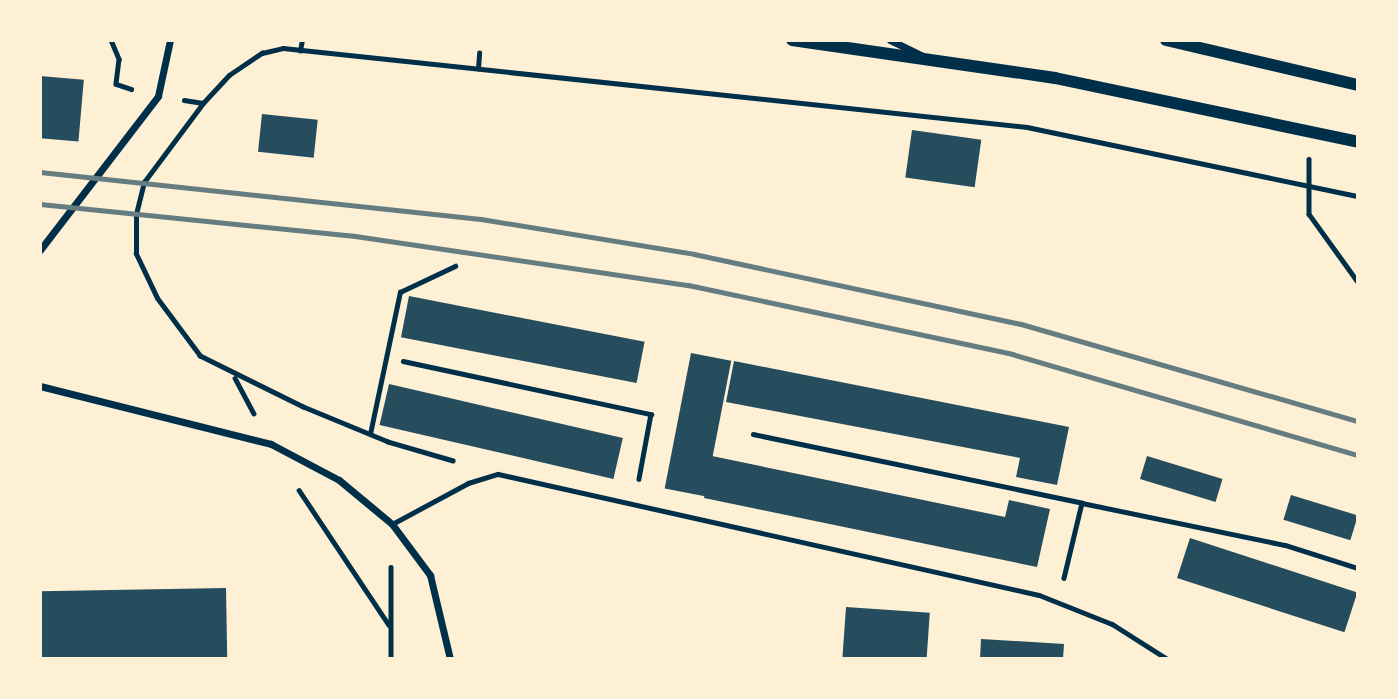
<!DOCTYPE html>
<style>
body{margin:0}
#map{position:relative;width:1398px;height:699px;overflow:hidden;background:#fdf0d5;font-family:"Source Serif 4",serif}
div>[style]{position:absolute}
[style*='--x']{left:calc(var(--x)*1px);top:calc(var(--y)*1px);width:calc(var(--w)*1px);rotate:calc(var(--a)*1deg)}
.building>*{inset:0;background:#264d5e;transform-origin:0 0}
.path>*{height:4.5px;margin:-2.25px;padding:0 2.25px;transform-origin:2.25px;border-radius:2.25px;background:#003049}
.service>*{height:5px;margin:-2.5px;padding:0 2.5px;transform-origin:2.5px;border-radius:2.5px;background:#003049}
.minor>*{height:7px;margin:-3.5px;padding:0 3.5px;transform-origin:3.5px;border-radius:3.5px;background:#003049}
.tertiary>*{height:12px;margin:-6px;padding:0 6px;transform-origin:6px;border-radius:6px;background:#003049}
.rail>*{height:5px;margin:-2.5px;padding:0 2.5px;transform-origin:2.5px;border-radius:2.5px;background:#657d81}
span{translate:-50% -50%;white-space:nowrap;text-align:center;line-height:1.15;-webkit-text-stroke:5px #fdf0d5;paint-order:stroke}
.frame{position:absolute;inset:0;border:42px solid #fdf0d5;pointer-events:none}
</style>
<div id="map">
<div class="building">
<div style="left:40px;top:76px;width:44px;height:62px;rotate:5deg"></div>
<div style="left:262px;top:114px;width:56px;height:38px;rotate:6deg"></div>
<div style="left:912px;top:130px;width:70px;height:48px;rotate:8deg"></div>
<div style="left:409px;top:296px;width:240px;height:42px;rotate:11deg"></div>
<div style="left:691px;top:353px;width:41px;height:138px;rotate:11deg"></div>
<div style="clip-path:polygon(734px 361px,1069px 427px,1057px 485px,1016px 477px,1020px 458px,726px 402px)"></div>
<div style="left:389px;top:384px;width:240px;height:42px;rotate:13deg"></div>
<div style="clip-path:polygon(712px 456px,1005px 517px,1009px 500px,1050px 509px,1037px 567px,704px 498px)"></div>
<div style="left:1147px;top:456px;width:79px;height:24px;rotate:17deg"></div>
<div style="left:1291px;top:495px;width:70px;height:26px;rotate:17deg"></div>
<div style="left:1190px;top:538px;width:176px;height:42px;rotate:18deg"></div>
<div style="left:226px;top:588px;width:71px;height:186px;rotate:89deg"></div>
<div style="left:846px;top:607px;width:84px;height:52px;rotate:4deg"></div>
<div style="clip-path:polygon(981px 639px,1064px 644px,1063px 659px,980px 659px)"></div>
</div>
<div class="path">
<div style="--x:111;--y:40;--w:21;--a:67"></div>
<div style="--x:119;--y:59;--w:25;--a:97"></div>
<div style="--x:116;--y:84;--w:16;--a:18"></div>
<div style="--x:300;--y:51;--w:11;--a:-80"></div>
<div style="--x:478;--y:69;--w:16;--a:-86"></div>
<div style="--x:184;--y:100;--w:19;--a:9"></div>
<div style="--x:1309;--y:159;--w:55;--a:90"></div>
<div style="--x:1309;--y:214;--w:84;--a:54.2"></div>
<div style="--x:403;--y:361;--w:254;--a:12.1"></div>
<div style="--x:651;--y:414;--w:66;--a:100.5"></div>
<div style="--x:235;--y:378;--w:40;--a:62"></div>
<div style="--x:370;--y:434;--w:145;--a:-78.1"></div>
<div style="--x:400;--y:292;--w:61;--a:-25.3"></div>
<div style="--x:753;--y:434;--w:336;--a:11.8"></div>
<div style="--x:1082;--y:503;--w:77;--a:103.5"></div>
<div style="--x:453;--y:461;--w:68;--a:-163.7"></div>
<div style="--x:388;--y:442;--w:92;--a:-157.6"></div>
<div style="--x:303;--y:407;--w:115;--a:-153.7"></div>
<div style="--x:200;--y:356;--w:72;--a:-126.6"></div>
<div style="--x:157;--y:298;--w:49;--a:-115.5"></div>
<div style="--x:136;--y:254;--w:40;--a:-90"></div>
<div style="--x:136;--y:214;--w:33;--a:-76"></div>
<div style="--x:144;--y:182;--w:99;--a:-53.2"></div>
<div style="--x:203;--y:103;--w:38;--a:-47"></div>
<div style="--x:229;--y:75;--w:40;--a:-34"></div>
<div style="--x:262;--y:53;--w:22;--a:-13"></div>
<div style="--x:283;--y:48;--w:748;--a:6.06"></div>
<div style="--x:1027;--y:127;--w:338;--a:11.8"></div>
<div style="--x:299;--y:490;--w:162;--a:56.3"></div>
<div style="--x:1082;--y:503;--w:207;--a:11.7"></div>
<div style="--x:1285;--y:545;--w:77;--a:17.5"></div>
<div style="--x:391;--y:567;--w:92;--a:90"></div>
</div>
<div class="service">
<div style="--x:392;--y:524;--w:86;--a:-28.3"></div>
<div style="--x:468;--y:483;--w:31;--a:-17"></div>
<div style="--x:498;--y:474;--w:554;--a:12.61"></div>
<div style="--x:1039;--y:595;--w:79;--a:21.7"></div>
<div style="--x:1112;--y:624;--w:65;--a:32.5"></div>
</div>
<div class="minor">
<div style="--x:890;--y:40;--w:34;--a:26"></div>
<div style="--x:40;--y:250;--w:194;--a:-52.5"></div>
<div style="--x:158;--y:96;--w:57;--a:-77.9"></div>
<div style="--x:40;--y:386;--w:238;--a:14.1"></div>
<div style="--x:271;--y:444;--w:77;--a:27.9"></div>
<div style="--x:339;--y:480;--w:69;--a:39.7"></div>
<div style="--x:392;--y:524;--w:64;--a:53.3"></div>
<div style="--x:430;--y:575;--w:86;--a:76.6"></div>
</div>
<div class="tertiary">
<div style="--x:792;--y:40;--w:266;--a:8.2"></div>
<div style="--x:1055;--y:78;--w:310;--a:11.9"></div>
<div style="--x:1166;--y:40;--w:197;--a:13.2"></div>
</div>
<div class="rail">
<div style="--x:40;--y:172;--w:443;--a:6.1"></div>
<div style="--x:481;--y:219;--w:216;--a:9.3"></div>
<div style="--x:694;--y:254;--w:334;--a:12.1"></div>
<div style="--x:1021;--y:324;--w:351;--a:16.1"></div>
<div style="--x:40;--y:204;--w:317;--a:5.8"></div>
<div style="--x:355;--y:236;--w:337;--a:8.4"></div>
<div style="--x:688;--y:285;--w:331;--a:12"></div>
<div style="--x:1012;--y:354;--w:360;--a:16.3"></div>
</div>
<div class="frame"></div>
</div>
